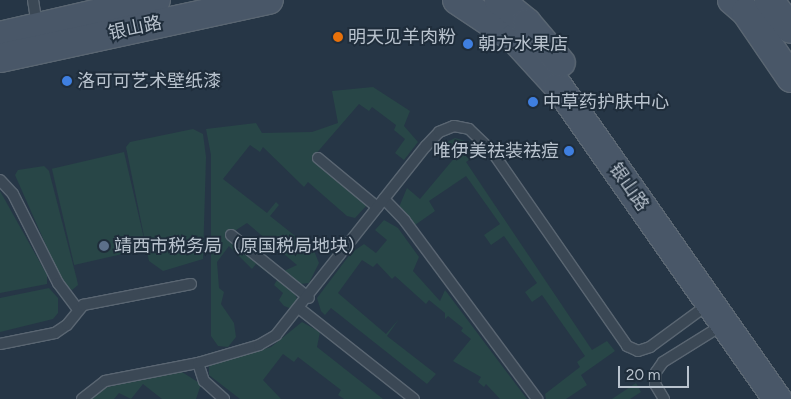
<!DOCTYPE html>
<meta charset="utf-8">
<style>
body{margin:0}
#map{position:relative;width:791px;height:399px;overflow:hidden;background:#263646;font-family:Figtree,"Noto Sans SC",sans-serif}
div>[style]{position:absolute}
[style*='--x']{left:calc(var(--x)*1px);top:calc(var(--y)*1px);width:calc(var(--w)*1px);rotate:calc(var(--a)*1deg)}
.green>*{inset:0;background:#284647;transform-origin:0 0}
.roads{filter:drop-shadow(1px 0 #5a6672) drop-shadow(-1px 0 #5a6672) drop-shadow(0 1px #5a6672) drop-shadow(0 -1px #5a6672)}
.service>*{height:10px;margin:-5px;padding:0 5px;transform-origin:5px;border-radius:5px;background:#3b4855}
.secondary>*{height:28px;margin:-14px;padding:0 14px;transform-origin:14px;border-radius:14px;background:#495768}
.dots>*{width:14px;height:14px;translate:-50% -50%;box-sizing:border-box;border:2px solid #1f2d3b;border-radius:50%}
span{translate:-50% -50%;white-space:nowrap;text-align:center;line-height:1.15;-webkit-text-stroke:4px #1f2d3b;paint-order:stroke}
.street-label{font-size:18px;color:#b9c3ce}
.poi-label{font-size:18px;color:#b9c3ce}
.left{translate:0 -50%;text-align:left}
.right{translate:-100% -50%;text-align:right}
.scale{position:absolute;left:618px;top:366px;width:71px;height:22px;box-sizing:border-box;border:2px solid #b9c3ce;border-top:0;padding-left:6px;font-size:15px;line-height:18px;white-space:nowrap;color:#b9c3ce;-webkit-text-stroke:4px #1f2d3b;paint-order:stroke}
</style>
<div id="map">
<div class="green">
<div style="clip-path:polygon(373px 87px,410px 111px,404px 126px,418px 142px,404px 160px,395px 153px,405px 139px,394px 130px,396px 125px,372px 107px,369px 111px,359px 104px,314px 156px,367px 205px,355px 218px,347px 216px,308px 182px,304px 187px,263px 147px,260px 152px,250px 145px,223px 179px,267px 213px,276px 202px,279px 205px,270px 216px,314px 251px,319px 263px,309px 283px,300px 284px,284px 271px,297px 265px,247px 223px,233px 232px,291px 286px,298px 301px,292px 309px,284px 306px,279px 300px,283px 293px,274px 285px,277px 280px,256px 264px,252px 269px,229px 246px,217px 262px,219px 288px,224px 292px,221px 304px,234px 323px,236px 337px,228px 347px,218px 346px,211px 336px,211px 155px,206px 129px,256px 123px,262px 133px,312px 132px,338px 123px,332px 91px)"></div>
<div style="clip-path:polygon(193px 129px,203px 134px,206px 157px,203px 259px,163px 271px,149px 261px,126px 147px,130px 142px)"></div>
<div style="clip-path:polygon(455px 138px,469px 142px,480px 152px,466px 162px,592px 350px,607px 341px,615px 351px,581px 375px,587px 385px,566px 399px,546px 399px,545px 394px,580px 367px,577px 362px,585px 356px,542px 295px,532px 302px,525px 292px,537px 283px,504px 236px,491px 245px,484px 235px,500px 224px,466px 176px,429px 201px,435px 211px,415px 225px,399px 207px,407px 188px,420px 199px,456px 156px,443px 144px)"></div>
<div style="left:124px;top:152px;width:99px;height:74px;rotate:77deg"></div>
<div style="clip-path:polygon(44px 166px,49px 171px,77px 280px,78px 285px,72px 290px,64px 286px,15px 175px,18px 170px)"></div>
<div style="clip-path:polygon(0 191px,47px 275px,47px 284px,0 293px)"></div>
<div style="clip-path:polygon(384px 220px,398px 228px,419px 257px,413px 271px,440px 301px,445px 290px,527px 399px,500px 399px,486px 384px,484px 387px,478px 382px,481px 377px,453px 361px,471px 339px,461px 331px,463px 328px,448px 316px,445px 319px,445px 313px,429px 300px,426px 304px,395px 276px,392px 279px,377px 263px,373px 267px,362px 260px,338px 293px,386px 334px,399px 319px,387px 336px,436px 374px,427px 384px,331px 308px,325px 315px,321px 311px,317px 298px,351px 253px,364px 244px,376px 253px,387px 240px,375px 230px)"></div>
<div style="clip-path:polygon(49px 288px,58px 298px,58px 313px,53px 319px,0 332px,0 298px)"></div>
<div style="clip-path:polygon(302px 322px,320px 332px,317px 347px,383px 399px,344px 399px,338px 395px,341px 390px,298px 357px,294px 362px,283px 354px,263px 380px,281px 399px,240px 399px,209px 375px,209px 365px,271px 347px)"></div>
<div style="clip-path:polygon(182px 372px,201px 384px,196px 399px,162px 399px,143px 384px,131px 399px,119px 393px,114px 399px,91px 399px,102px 388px)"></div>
<div style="clip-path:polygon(636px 383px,641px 392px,630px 399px,612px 399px)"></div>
</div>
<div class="roads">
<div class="service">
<div style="--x:33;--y:0;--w:26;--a:81"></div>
<div style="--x:318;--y:158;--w:77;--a:39.7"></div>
<div style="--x:0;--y:180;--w:19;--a:47"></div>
<div style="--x:13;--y:194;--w:100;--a:63.2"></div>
<div style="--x:58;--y:283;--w:31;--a:53"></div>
<div style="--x:384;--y:199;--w:30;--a:46"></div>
<div style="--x:405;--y:221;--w:222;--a:53.4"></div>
<div style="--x:231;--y:235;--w:100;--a:38.9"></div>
<div style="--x:300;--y:309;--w:145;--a:38.3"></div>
<div style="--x:0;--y:344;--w:56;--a:-11.3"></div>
<div style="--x:55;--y:333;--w:14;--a:-34"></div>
<div style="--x:67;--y:325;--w:26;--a:-51"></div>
<div style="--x:83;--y:305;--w:110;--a:-11"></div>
<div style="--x:198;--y:363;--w:19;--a:72"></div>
<div style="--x:204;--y:381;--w:27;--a:42"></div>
<div style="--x:82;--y:399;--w:29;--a:-38"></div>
<div style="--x:105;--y:381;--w:95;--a:-11"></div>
<div style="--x:198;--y:363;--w:64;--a:-16.4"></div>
<div style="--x:259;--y:345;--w:20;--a:-30"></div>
<div style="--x:276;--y:335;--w:241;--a:-51.6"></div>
<div style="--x:426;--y:146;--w:19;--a:-47"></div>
<div style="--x:439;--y:132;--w:16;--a:-22"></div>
<div style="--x:454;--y:126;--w:15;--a:11"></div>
<div style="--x:469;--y:129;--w:30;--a:44"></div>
<div style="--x:491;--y:150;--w:239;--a:55.2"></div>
<div style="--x:627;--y:346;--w:12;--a:24"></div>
<div style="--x:638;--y:351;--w:13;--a:-18"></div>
<div style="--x:650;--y:347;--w:74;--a:-36.3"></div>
<div style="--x:664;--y:399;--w:17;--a:-121"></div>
<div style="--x:655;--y:384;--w:12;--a:-85"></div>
<div style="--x:656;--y:372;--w:12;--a:-55"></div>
<div style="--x:663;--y:362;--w:72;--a:-31.9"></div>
</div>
<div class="secondary">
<div style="--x:457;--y:0;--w:69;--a:33.7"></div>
<div style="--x:514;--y:38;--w:65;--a:47.5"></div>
<div style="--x:558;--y:86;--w:382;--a:55"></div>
<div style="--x:499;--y:0;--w:36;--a:39"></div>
<div style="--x:527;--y:23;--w:52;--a:49.6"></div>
<div style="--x:732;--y:0;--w:18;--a:41"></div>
<div style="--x:746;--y:12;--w:80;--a:55.7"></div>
<div style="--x:769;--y:0;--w:36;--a:53"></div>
<div style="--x:0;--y:36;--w:160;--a:-13"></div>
<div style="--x:0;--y:58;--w:275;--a:-12.2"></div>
</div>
</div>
<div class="dots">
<div style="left:338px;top:37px;background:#e8710a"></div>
<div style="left:468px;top:44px;background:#3f7fe0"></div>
<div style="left:67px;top:81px;background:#3f7fe0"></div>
<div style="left:533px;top:102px;background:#3f7fe0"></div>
<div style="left:569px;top:151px;background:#3f7fe0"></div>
<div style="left:104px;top:246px;background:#5c6f8a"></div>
</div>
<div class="street-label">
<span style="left:135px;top:28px;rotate:-12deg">银山路</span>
<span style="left:629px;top:187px;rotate:55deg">银山路</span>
</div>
<div class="poi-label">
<span class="left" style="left:348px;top:37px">明天见羊肉粉</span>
<span class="left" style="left:478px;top:44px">朝方水果店</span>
<span class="left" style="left:77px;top:81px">洛可可艺术壁纸漆</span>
<span class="left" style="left:543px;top:102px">中草药护肤中心</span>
<span class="right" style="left:559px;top:151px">唯伊美祛装祛痘</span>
<span class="left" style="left:114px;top:246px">靖西市税务局（原国税局地块）</span>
</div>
<div class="scale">20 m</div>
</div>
